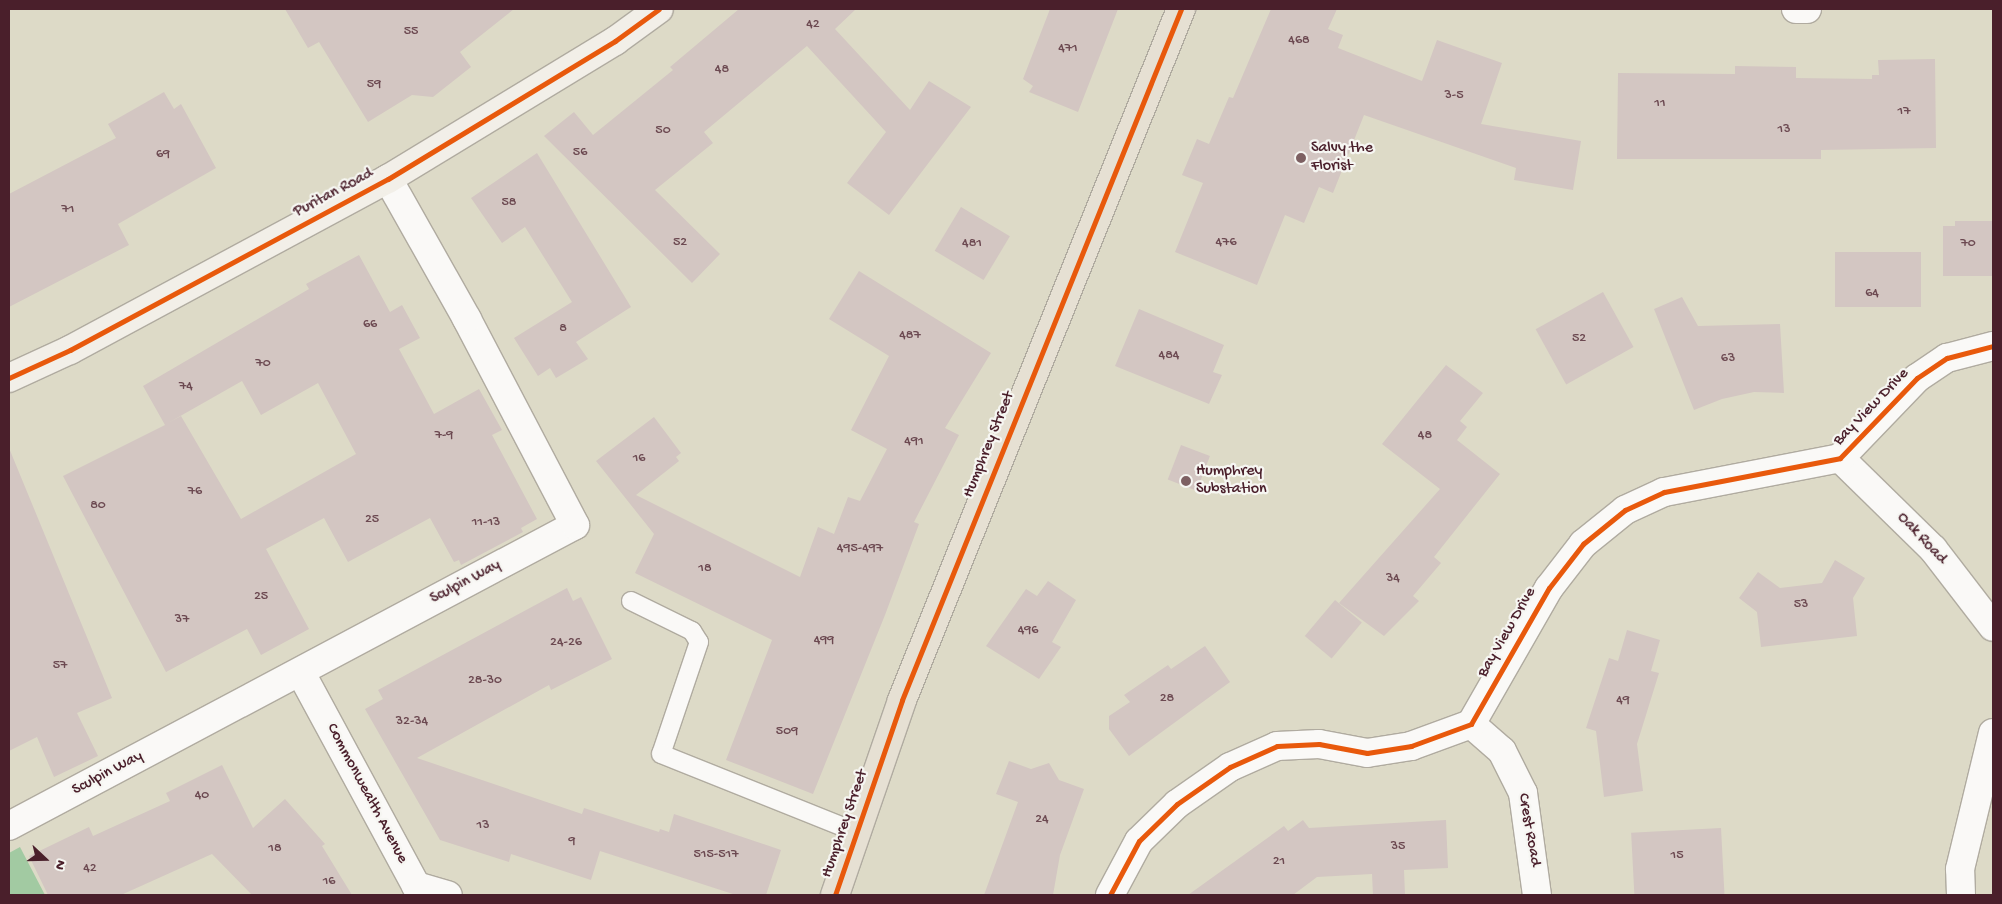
<!DOCTYPE html>
<style>
body{margin:0}
#map{position:relative;width:2002px;height:904px;overflow:hidden;background:#dddac7;font-family:"Gochi Hand",sans-serif}
div>[style]{position:absolute}
[style*='--x']{left:calc(var(--x)*1px);top:calc(var(--y)*1px);width:calc(var(--w)*1px);rotate:calc(var(--a)*1deg)}
.forest>*{inset:0;background:#a2caa2}
.building>*{inset:0;background:#d3c6c2;transform-origin:0 0}
.roads{filter:drop-shadow(1px 0 #b0aba0) drop-shadow(-1px 0 #b0aba0) drop-shadow(0 1px #b0aba0) drop-shadow(0 -1px #b0aba0)}
.lane>*{height:18px;margin:-9px;padding:0 9px;transform-origin:9px;border-radius:9px;background:#faf9f7}
.street>*{height:28px;margin:-14px;padding:0 14px;transform-origin:14px;border-radius:14px;background:#faf9f7}
.secondary>*{height:28px;margin:-14px;padding:0 14px;transform-origin:14px;border-radius:14px;background:#f2efe8}
.primary>*{height:28px;margin:-14px;padding:0 14px;transform-origin:14px;border-radius:14px;background:#e6e0d3}
.cycleway>*{height:5px;margin:-2.5px;padding:0 2.5px;transform-origin:2.5px;border-radius:2.5px;background:#e8590c}
.dots>*{width:14px;height:14px;translate:-50% -50%;box-sizing:border-box;border:2px solid #f6f6f2;border-radius:50%}
span{translate:-50% -50%;white-space:nowrap;text-align:center;line-height:1.15;-webkit-text-stroke:4.5px #f6f6f2;paint-order:stroke}
.number-label{font-size:14px;color:#6c4951}
.number-label span{-webkit-text-stroke-width:0}
.poi-label{font-size:16px;color:#4a1f2b}
.left{translate:0 -50%;text-align:left}
.street-label{font-size:16px;color:#4a1f2b}
.frame{position:absolute;inset:0;border:10px solid #4a1f2b;pointer-events:none}
.north{position:absolute;left:20px;top:834px;width:50px;height:50px;-webkit-text-stroke:4px #f6f6f2;paint-order:stroke;rotate:111deg;font-size:14px;font-weight:700;line-height:20px;text-align:center;color:#4a1f2b}
.north::after{content:'';display:block;margin:auto;width:18px;height:22px;background:#4a1f2b;clip-path:polygon(50% 0,100% 100%,50% 72%,0 100%)}
</style>
<div id="map">
<div class="forest">
<div style="clip-path:polygon(20px 847px,45px 895px,9px 895px,9px 853px)"></div>
</div>
<div class="building">
<div style="clip-path:polygon(285px 9px,514px 9px,460px 52px,471px 67px,433px 97px,412px 95px,368px 122px,319px 42px,308px 48px)"></div>
<div style="clip-path:polygon(739px 9px,856px 9px,835px 29px,910px 110px,929px 81px,971px 107px,889px 215px,847px 183px,886px 132px,807px 46px,704px 132px,713px 143px,655px 190px,720px 254px,692px 283px,544px 136px,574px 112px,593px 135px,673px 70px,670px 67px)"></div>
<div style="clip-path:polygon(1050px 9px,1118px 9px,1078px 112px,1029px 92px,1033px 86px,1023px 79px)"></div>
<div style="clip-path:polygon(1271px 9px,1337px 9px,1328px 29px,1343px 35px,1338px 48px,1422px 81px,1437px 40px,1502px 63px,1481px 124px,1581px 141px,1573px 190px,1514px 180px,1516px 168px,1364px 115px,1333px 193px,1319px 187px,1304px 223px,1285px 215px,1257px 285px,1175px 252px,1203px 183px,1182px 175px,1197px 139px,1209px 144px,1229px 97px,1233px 98px)"></div>
<div style="clip-path:polygon(1935px 59px,1936px 148px,1821px 150px,1821px 159px,1617px 159px,1618px 73px,1735px 74px,1735px 66px,1796px 67px,1796px 78px,1872px 79px,1872px 75px,1879px 75px,1878px 60px)"></div>
<div style="clip-path:polygon(164px 92px,174px 109px,181px 104px,216px 168px,118px 224px,129px 245px,9px 307px,9px 194px,116px 138px,108px 124px)"></div>
<div style="clip-path:polygon(537px 153px,631px 307px,576px 342px,588px 359px,556px 378px,550px 368px,538px 376px,514px 338px,572px 302px,525px 227px,502px 243px,471px 198px)"></div>
<div style="left:961px;top:207px;width:57px;height:51px;rotate:31deg"></div>
<div style="clip-path:polygon(1955px 221px,1993px 221px,1993px 276px,1943px 276px,1943px 226px,1955px 226px)"></div>
<div style="left:1835px;top:252px;width:86px;height:55px"></div>
<div style="clip-path:polygon(evenodd,359px 255px,390px 312px,402px 305px,420px 338px,399px 349px,434px 414px,479px 389px,502px 430px,492px 435px,537px 519px,521px 528px,523px 532px,461px 565px,459px 560px,454px 562px,430px 518px,348px 562px,324px 518px,266px 549px,309px 629px,261px 655px,247px 629px,166px 672px,63px 476px,165px 425px,143px 386px,309px 289px,306px 284px,359px 255px,242px 381px,261px 415px,318px 383px,356px 454px,241px 519px,181px 416px,168px 423px,242px 381px)"></div>
<div style="clip-path:polygon(859px 271px,991px 353px,945px 428px,959px 435px,914px 522px,919px 524px,885px 615px,813px 794px,726px 760px,772px 640px,635px 573px,654px 534px,596px 461px,654px 417px,681px 453px,676px 457px,679px 461px,636px 495px,800px 577px,818px 527px,834px 534px,848px 497px,860px 501px,887px 449px,851px 430px,889px 356px,829px 319px)"></div>
<div style="left:1603px;top:292px;width:63px;height:77px;rotate:61deg"></div>
<div style="clip-path:polygon(1682px 297px,1698px 326px,1780px 324px,1784px 393px,1754px 392px,1722px 399px,1694px 410px,1654px 309px)"></div>
<div style="clip-path:polygon(1139px 309px,1224px 345px,1213px 372px,1222px 375px,1209px 404px,1115px 366px)"></div>
<div style="clip-path:polygon(1446px 365px,1483px 393px,1460px 421px,1467px 427px,1457px 440px,1500px 474px,1434px 557px,1441px 563px,1413px 596px,1419px 601px,1384px 636px,1339px 603px,1440px 489px,1382px 444px)"></div>
<div style="left:1181px;top:445px;width:31px;height:37px;rotate:21deg"></div>
<div style="clip-path:polygon(9px 448px,112px 698px,77px 713px,98px 756px,54px 777px,37px 737px,9px 751px)"></div>
<div style="clip-path:polygon(1835px 560px,1865px 578px,1853px 598px,1857px 636px,1761px 647px,1757px 612px,1739px 598px,1758px 572px,1780px 588px,1822px 583px)"></div>
<div style="clip-path:polygon(1048px 581px,1076px 600px,1052px 642px,1061px 647px,1039px 679px,986px 646px,1026px 589px,1037px 596px)"></div>
<div style="clip-path:polygon(567px 588px,573px 601px,581px 597px,612px 659px,551px 690px,549px 685px,417px 758px,582px 814px,584px 808px,659px 832px,660px 829px,669px 832px,674px 814px,781px 850px,766px 895px,736px 895px,600px 851px,591px 880px,511px 854px,509px 862px,440px 840px,365px 709px,383px 699px,378px 690px)"></div>
<div style="left:1335px;top:600px;width:35px;height:47px;rotate:40deg"></div>
<div style="clip-path:polygon(1627px 630px,1660px 640px,1651px 671px,1659px 673px,1637px 744px,1643px 791px,1604px 797px,1596px 731px,1586px 728px,1609px 658px,1618px 661px)"></div>
<div style="clip-path:polygon(1205px 646px,1230px 682px,1129px 756px,1109px 729px,1109px 716px,1130px 702px,1124px 695px,1168px 665px,1171px 669px)"></div>
<div style="clip-path:polygon(1009px 761px,1031px 769px,1049px 763px,1059px 780px,1084px 789px,1060px 855px,1053px 895px,984px 895px,1018px 802px,996px 794px)"></div>
<div style="clip-path:polygon(222px 765px,253px 828px,285px 799px,325px 844px,322px 846px,352px 895px,252px 895px,212px 854px,121px 895px,48px 895px,29px 856px,89px 827px,93px 836px,170px 801px,166px 793px)"></div>
<div style="clip-path:polygon(1303px 820px,1309px 828px,1446px 820px,1448px 868px,1404px 870px,1405px 895px,1373px 895px,1372px 874px,1317px 877px,1293px 895px,1188px 895px,1284px 826px,1288px 831px)"></div>
<div style="left:1721px;top:828px;width:67px;height:90px;rotate:87deg"></div>
</div>
<div class="roads">
<div class="lane">
<div style="--x:631;--y:601;--w:68;--a:26.2"></div>
<div style="--x:692;--y:631;--w:13;--a:58"></div>
<div style="--x:699;--y:642;--w:118;--a:108.7"></div>
<div style="--x:661;--y:754;--w:210;--a:21.8"></div>
</div>
<div class="street">
<div style="--x:1796;--y:9;--w:11;--a:0"></div>
<div style="--x:1840;--y:458;--w:130;--a:44.4"></div>
<div style="--x:1933;--y:549;--w:98;--a:52.4"></div>
<div style="--x:301;--y:673;--w:242;--a:61.6"></div>
<div style="--x:416;--y:886;--w:33;--a:16"></div>
<div style="--x:1471;--y:724;--w:41;--a:41.1"></div>
<div style="--x:1502;--y:751;--w:47;--a:63.4"></div>
<div style="--x:1523;--y:793;--w:103;--a:82.2"></div>
<div style="--x:9;--y:826;--w:641;--a:-28"></div>
<div style="--x:575;--y:525;--w:233;--a:-117.7"></div>
<div style="--x:467;--y:319;--w:161;--a:-119.4"></div>
<div style="--x:1110;--y:895;--w:61;--a:-61.8"></div>
<div style="--x:1139;--y:841;--w:53;--a:-44.2"></div>
<div style="--x:1177;--y:804;--w:65;--a:-34.9"></div>
<div style="--x:1230;--y:767;--w:51;--a:-24.1"></div>
<div style="--x:1277;--y:746;--w:42;--a:-2.7"></div>
<div style="--x:1319;--y:744;--w:49;--a:10.6"></div>
<div style="--x:1367;--y:753;--w:45;--a:-9"></div>
<div style="--x:1411;--y:746;--w:64;--a:-20.1"></div>
<div style="--x:1471;--y:724;--w:157;--a:-60.2"></div>
<div style="--x:1549;--y:588;--w:56;--a:-52.3"></div>
<div style="--x:1583;--y:544;--w:54;--a:-39"></div>
<div style="--x:1625;--y:510;--w:43;--a:-24.8"></div>
<div style="--x:1664;--y:492;--w:179;--a:-10.9"></div>
<div style="--x:1840;--y:458;--w:111;--a:-46.1"></div>
<div style="--x:1917;--y:378;--w:36;--a:-34"></div>
<div style="--x:1947;--y:358;--w:48;--a:-14.6"></div>
<div style="--x:1961;--y:895;--w:26;--a:-92"></div>
<div style="--x:1960;--y:869;--w:140;--a:-76.4"></div>
</div>
<div class="secondary">
<div style="--x:9;--y:378;--w:67;--a:-24.7"></div>
<div style="--x:70;--y:350;--w:361;--a:-28.3"></div>
<div style="--x:388;--y:179;--w:266;--a:-31.3"></div>
<div style="--x:615;--y:41;--w:54;--a:-36"></div>
</div>
<div class="primary">
<div style="--x:835;--y:895;--w:206;--a:-71"></div>
<div style="--x:902;--y:700;--w:745;--a:-68.01"></div>
</div>
</div>
<div class="cycleway">
<div style="--x:9;--y:378;--w:67;--a:-24.7"></div>
<div style="--x:70;--y:350;--w:361;--a:-28.3"></div>
<div style="--x:388;--y:179;--w:266;--a:-31.3"></div>
<div style="--x:615;--y:41;--w:54;--a:-36"></div>
<div style="--x:835;--y:895;--w:206;--a:-71"></div>
<div style="--x:902;--y:700;--w:745;--a:-68.01"></div>
<div style="--x:1110;--y:895;--w:61;--a:-61.8"></div>
<div style="--x:1139;--y:841;--w:53;--a:-44.2"></div>
<div style="--x:1177;--y:804;--w:65;--a:-34.9"></div>
<div style="--x:1230;--y:767;--w:51;--a:-24.1"></div>
<div style="--x:1277;--y:746;--w:42;--a:-2.7"></div>
<div style="--x:1319;--y:744;--w:49;--a:10.6"></div>
<div style="--x:1367;--y:753;--w:45;--a:-9"></div>
<div style="--x:1411;--y:746;--w:64;--a:-20.1"></div>
<div style="--x:1471;--y:724;--w:157;--a:-60.2"></div>
<div style="--x:1549;--y:588;--w:56;--a:-52.3"></div>
<div style="--x:1583;--y:544;--w:54;--a:-39"></div>
<div style="--x:1625;--y:510;--w:43;--a:-24.8"></div>
<div style="--x:1664;--y:492;--w:179;--a:-10.9"></div>
<div style="--x:1840;--y:458;--w:111;--a:-46.1"></div>
<div style="--x:1917;--y:378;--w:36;--a:-34"></div>
<div style="--x:1947;--y:358;--w:48;--a:-14.6"></div>
</div>
<div class="dots">
<div style="left:1301px;top:158px;background:#7d6062"></div>
<div style="left:1186px;top:481px;background:#7d6062"></div>
</div>
<div class="number-label">
<span style="left:813px;top:25px">42</span>
<span style="left:411px;top:32px">55</span>
<span style="left:1299px;top:41px">468</span>
<span style="left:1068px;top:49px">471</span>
<span style="left:722px;top:70px">48</span>
<span style="left:374px;top:85px">59</span>
<span style="left:1454px;top:96px">3-5</span>
<span style="left:1660px;top:104px">11</span>
<span style="left:1904px;top:112px">17</span>
<span style="left:1784px;top:130px">13</span>
<span style="left:663px;top:131px">50</span>
<span style="left:580px;top:153px">56</span>
<span style="left:163px;top:155px">69</span>
<span style="left:509px;top:203px">58</span>
<span style="left:68px;top:210px">71</span>
<span style="left:680px;top:243px">52</span>
<span style="left:1226px;top:243px">476</span>
<span style="left:972px;top:244px">481</span>
<span style="left:1968px;top:244px">70</span>
<span style="left:1872px;top:294px">64</span>
<span style="left:370px;top:325px">66</span>
<span style="left:563px;top:329px">8</span>
<span style="left:910px;top:336px">487</span>
<span style="left:1579px;top:339px">52</span>
<span style="left:1169px;top:356px">484</span>
<span style="left:1728px;top:359px">63</span>
<span style="left:263px;top:364px">70</span>
<span style="left:186px;top:387px">74</span>
<span style="left:444px;top:436px">7-9</span>
<span style="left:1425px;top:436px">48</span>
<span style="left:914px;top:442px">491</span>
<span style="left:639px;top:459px">16</span>
<span style="left:195px;top:492px">76</span>
<span style="left:98px;top:506px">80</span>
<span style="left:372px;top:520px">25</span>
<span style="left:486px;top:523px">11-13</span>
<span style="left:860px;top:549px">495-497</span>
<span style="left:705px;top:569px">18</span>
<span style="left:1393px;top:579px">34</span>
<span style="left:261px;top:597px">25</span>
<span style="left:1801px;top:605px">53</span>
<span style="left:182px;top:620px">37</span>
<span style="left:1028px;top:631px">496</span>
<span style="left:824px;top:641px">499</span>
<span style="left:566px;top:643px">24-26</span>
<span style="left:60px;top:666px">57</span>
<span style="left:485px;top:681px">28-30</span>
<span style="left:1167px;top:699px">28</span>
<span style="left:1623px;top:701px">49</span>
<span style="left:412px;top:722px">32-34</span>
<span style="left:787px;top:732px">509</span>
<span style="left:202px;top:796px">40</span>
<span style="left:1042px;top:820px">24</span>
<span style="left:483px;top:826px">13</span>
<span style="left:572px;top:842px">9</span>
<span style="left:1398px;top:847px">35</span>
<span style="left:275px;top:849px">18</span>
<span style="left:716px;top:855px">515-517</span>
<span style="left:1677px;top:856px">15</span>
<span style="left:1279px;top:862px">21</span>
<span style="left:90px;top:869px">42</span>
<span style="left:329px;top:882px">16</span>
</div>
<div class="poi-label">
<span class="left" style="left:1311px;top:158px">Salvy the<br>Florist</span>
<span class="left" style="left:1196px;top:481px">Humphrey<br>Substation</span>
</div>
<div class="street-label">
<span style="left:334px;top:194px;rotate:-28deg">Puritan Road</span>
<span style="left:1872px;top:408px;rotate:-46deg">Bay View Drive</span>
<span style="left:990px;top:445px;rotate:-68deg">Humphrey Street</span>
<span style="left:1921px;top:539px;rotate:47deg">Oak Road</span>
<span style="left:466px;top:583px;rotate:-28deg">Sculpin Way</span>
<span style="left:1508px;top:633px;rotate:-60deg">Bay View Drive</span>
<span style="left:108px;top:774px;rotate:-28deg">Sculpin Way</span>
<span style="left:366px;top:794px;rotate:62deg">Commonwealth Avenue</span>
<span style="left:846px;top:824px;rotate:-71deg">Humphrey Street</span>
<span style="left:1528px;top:830px;rotate:80deg">Crest Road</span>
</div>
<div class="frame"></div>
<div class="north">N</div>
</div>
